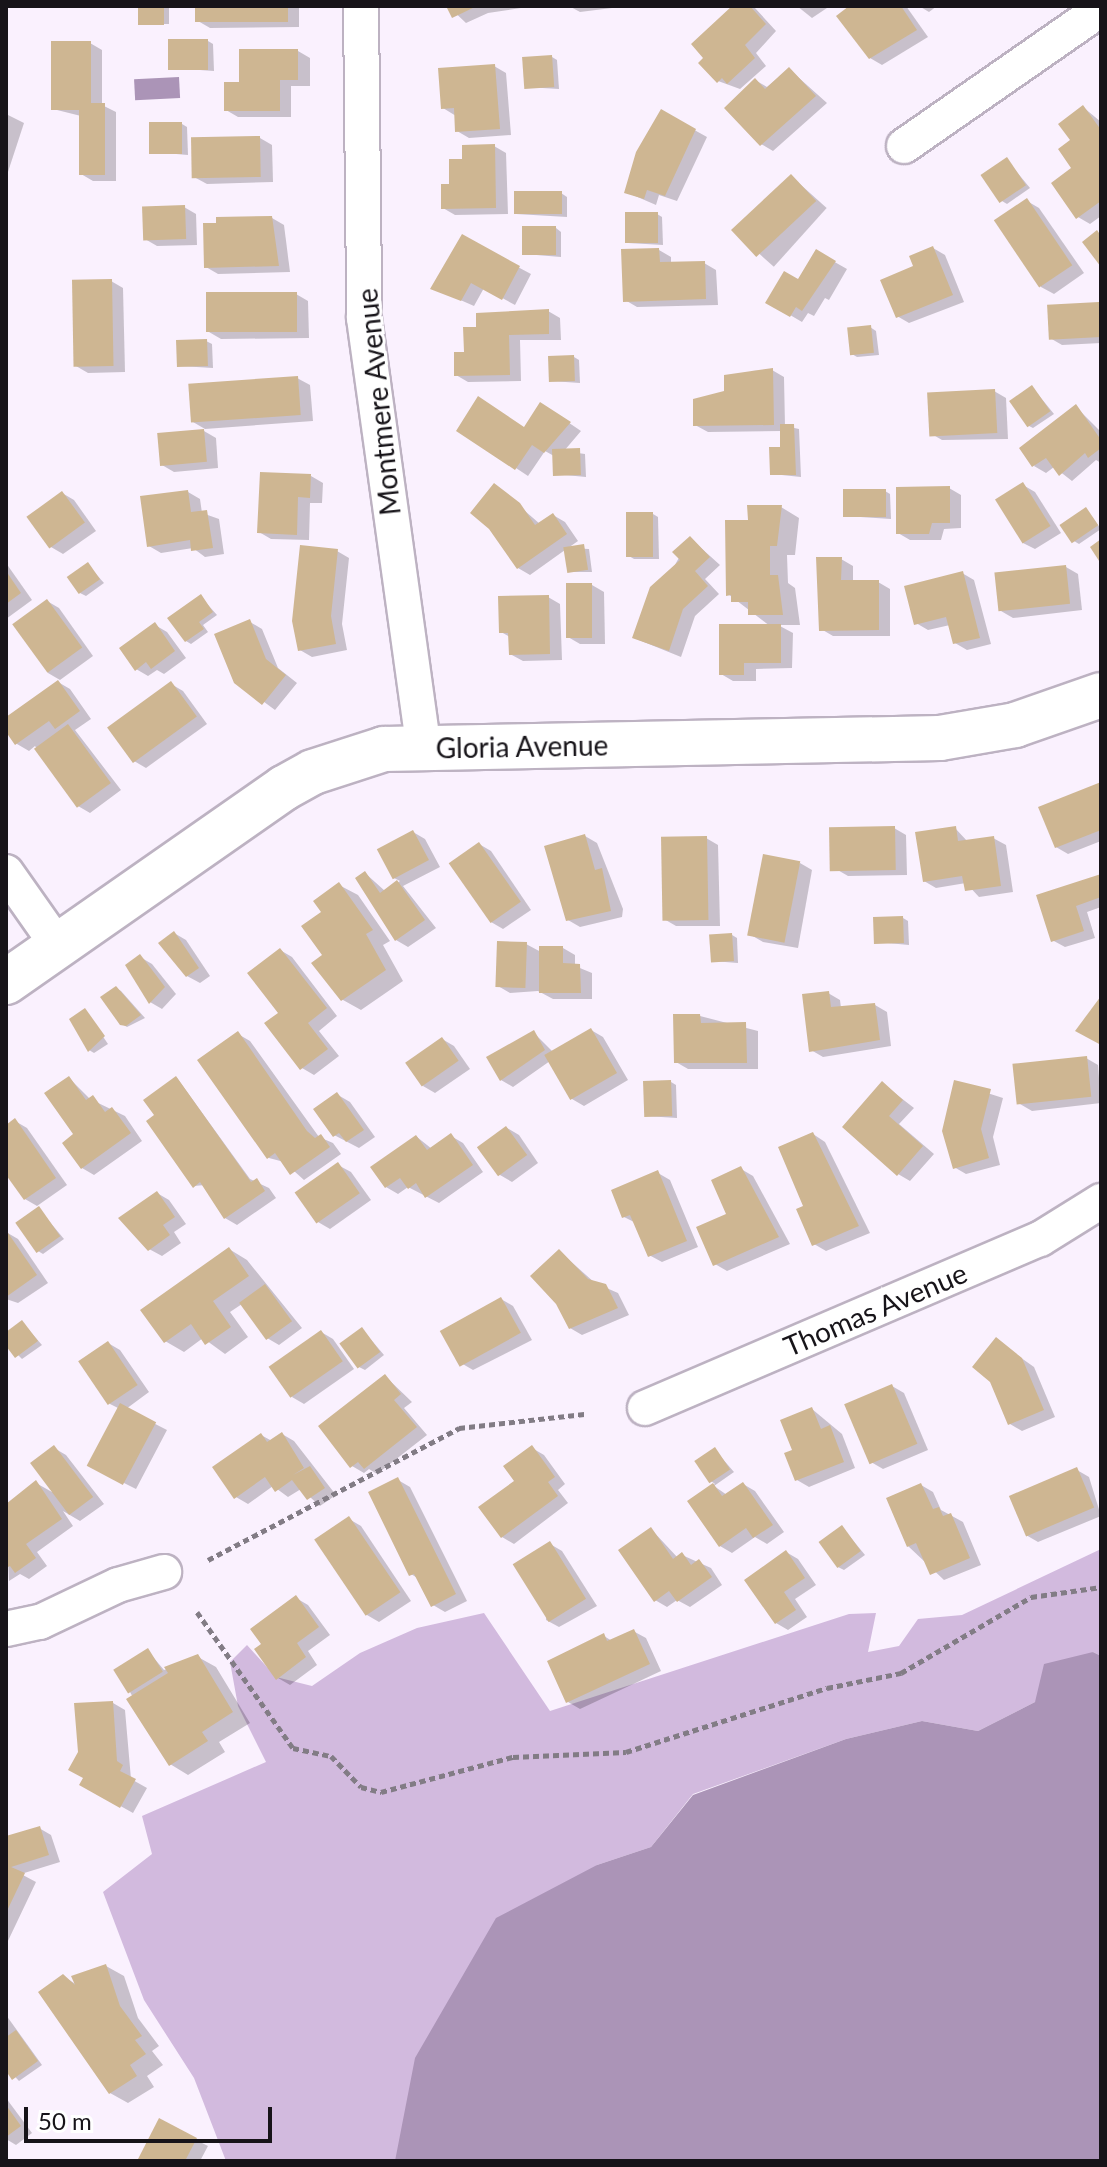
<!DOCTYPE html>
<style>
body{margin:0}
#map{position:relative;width:1107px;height:2167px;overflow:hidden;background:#faf1fe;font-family:Lato,sans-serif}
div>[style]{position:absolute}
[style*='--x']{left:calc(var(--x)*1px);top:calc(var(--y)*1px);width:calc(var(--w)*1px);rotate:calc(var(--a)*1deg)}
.forest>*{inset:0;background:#d2bade}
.water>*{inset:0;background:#ab94b7;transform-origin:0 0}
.shadow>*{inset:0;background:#0003;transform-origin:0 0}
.building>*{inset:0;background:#ceb692;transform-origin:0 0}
.path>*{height:5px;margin-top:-2.5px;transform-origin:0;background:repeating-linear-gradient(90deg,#827c85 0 6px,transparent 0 10px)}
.roads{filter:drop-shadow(2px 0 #bdb2c2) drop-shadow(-2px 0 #bdb2c2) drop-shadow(0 2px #bdb2c2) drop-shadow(0 -2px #bdb2c2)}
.street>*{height:34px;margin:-17px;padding:0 17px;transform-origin:17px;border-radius:17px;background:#fff}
.secondary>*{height:44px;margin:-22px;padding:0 22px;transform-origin:22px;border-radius:22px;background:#fff}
span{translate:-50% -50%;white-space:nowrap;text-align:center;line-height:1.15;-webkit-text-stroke:6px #fff;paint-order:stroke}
.street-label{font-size:28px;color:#171419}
.frame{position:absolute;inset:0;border:8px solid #171419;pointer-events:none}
.scale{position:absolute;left:24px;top:2107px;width:248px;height:36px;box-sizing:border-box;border:4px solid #171419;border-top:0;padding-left:10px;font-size:24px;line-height:28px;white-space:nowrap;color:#171419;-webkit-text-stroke:6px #fff;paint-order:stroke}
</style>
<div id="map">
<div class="forest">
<div style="clip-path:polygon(1101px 1549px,1101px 1656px,1093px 1652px,1035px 1702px,978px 1731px,922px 1721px,846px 1739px,693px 1794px,651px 1847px,597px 1865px,395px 2161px,226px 2161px,194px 2078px,144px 2000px,103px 1892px,152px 1854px,142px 1816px,266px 1762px,238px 1706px,230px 1662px,247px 1645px,276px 1677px,312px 1686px,360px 1653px,417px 1628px,484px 1613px,550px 1711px,849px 1614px,876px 1613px,868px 1652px,899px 1646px,918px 1619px,962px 1615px)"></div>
</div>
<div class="water">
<div style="left:179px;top:77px;width:21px;height:45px;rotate:87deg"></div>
<div style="clip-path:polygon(1093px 1652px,1101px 1656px,1101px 2161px,395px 2161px,415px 2058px,496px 1918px,597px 1865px,651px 1847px,693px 1795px,846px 1739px,922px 1721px,978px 1731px,1035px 1702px,1044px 1664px)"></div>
</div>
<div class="shadow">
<div style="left:140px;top:6px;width:29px;height:18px"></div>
<div style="clip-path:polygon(197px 6px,299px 6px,299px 27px,210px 28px,198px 21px)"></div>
<div style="clip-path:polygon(448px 6px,534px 6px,488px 13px,466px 23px)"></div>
<div style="clip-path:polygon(569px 6px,612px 6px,612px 8px,580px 12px)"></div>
<div style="clip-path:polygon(737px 6px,755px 8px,776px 31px,756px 53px,766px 66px,740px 89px,718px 81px)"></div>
<div style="clip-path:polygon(797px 6px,830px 6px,812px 18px)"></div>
<div style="clip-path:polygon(853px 6px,906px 6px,928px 37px,882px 65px,870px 58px)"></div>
<div style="clip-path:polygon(919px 6px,937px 6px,929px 12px)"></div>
<div style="clip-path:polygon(208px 41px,213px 44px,214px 71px,171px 68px)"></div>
<div style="clip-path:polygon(90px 43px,102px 50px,102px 105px,116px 112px,116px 181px,93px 181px,81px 174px,81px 116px,53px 109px)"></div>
<div style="clip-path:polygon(298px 51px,310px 58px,310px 86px,291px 86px,291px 117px,238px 117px,226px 110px,241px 84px)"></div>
<div style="clip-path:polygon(552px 57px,557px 60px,559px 89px,526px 87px)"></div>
<div style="clip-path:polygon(494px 66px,506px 73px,511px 135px,469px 138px,457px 131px,456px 116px,443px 108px)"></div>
<div style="clip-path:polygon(789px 69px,827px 103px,773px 151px,761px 144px,755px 80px,767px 87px)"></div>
<div style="clip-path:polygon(1083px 107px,1101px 122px,1101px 216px,1090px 224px,1078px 217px,1073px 140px)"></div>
<div style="clip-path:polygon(662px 112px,707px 137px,677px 201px,659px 195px,656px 205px,626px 192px)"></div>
<div style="clip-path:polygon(6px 114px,24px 123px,6px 178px)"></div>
<div style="clip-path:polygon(182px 124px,187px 127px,188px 155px,152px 152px)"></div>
<div style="clip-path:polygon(260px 138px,272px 145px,273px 182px,207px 184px,194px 177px)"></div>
<div style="clip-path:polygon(494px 146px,506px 153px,508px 214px,455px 215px,443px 208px,464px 161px)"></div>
<div style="clip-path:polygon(1007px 160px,1030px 188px,1007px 204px,1002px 201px)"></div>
<div style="left:791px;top:176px;width:48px;height:79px;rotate:42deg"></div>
<div style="clip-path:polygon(561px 193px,567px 197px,567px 217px,516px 214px)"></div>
<div style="clip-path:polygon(1027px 201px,1039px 208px,1084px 273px,1054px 294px,1041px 287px)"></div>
<div style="clip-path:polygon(184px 207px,196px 214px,197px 245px,157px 246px,145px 239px)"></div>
<div style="clip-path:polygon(657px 214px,662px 217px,663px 245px,628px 243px)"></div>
<div style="clip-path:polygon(272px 218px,284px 225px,290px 272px,218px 274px,206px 267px)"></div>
<div style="clip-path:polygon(556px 228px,561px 232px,561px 257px,524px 254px)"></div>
<div style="clip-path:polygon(462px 237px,531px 274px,515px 305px,484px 288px,474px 306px,433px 288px)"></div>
<div style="clip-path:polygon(933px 248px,945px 255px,964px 302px,909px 323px,897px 316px,916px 267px)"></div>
<div style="clip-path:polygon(659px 250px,671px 257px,671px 264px,704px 263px,716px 270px,718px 305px,637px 307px,625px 300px)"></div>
<div style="clip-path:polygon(817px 252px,847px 269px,829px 300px,825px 298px,814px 316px,808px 313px,802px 322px,768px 302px,799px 282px)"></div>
<div style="clip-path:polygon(111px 281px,123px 288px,125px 372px,88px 373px,76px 366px)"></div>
<div style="clip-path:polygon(296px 294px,308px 301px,309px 338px,221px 339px,209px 332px)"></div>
<div style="clip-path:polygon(1098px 304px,1101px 343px,1062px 345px,1050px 338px)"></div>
<div style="clip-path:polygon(548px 311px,560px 318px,561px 340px,520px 340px,521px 381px,468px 382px,456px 375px,478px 329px)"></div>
<div style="clip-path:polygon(870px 327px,876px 331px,879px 355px,857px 357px,852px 354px)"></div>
<div style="clip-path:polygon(206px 341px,212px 344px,213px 368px,180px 366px)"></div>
<div style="clip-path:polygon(574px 357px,579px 360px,580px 383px,551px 381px)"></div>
<div style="clip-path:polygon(772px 370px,784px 377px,785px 426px,799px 429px,801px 477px,772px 474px,782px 449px,782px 431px,708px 432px,695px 425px,726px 393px,751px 377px,751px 371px)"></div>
<div style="clip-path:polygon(297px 378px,310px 385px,313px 421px,205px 429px,193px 422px)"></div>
<div style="clip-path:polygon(1032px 387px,1054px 414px,1033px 428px,1027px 425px)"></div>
<div style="clip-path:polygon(994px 391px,1006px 398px,1008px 439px,942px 440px,930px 433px)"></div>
<div style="clip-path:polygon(1076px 407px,1101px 432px,1101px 463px,1096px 460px,1072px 481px,1054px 467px,1046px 473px,1034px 466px)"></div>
<div style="clip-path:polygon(553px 412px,581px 431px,564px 451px,585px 454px,586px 477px,554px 474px,554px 456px,545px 451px,528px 476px,459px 430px,525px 429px)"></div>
<div style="clip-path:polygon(204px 431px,216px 438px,218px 468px,174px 472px,162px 465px)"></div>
<div style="clip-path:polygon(311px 476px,323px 483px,322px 503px,310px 503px,309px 540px,271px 539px,259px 532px)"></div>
<div style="clip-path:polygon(495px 485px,540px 524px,553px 515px,565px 522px,578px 541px,568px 548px,589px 549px,592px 572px,568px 572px,565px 550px,530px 575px,518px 568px)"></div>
<div style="clip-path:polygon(1023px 485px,1035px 492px,1061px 533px,1035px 549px,1023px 543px)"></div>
<div style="clip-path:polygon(949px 488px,961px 495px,961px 528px,944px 529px,941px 540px,910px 540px,898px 533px)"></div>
<div style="clip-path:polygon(885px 491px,890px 494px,891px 519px,845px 516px)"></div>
<div style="clip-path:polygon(188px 492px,200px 499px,202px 513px,219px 519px,224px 554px,205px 557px,193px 548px,161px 553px,149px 546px)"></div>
<div style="clip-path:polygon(62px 493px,74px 500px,96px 531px,63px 554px,51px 547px)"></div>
<div style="clip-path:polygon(781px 507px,799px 518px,795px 555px,787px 555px,788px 583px,795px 588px,800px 625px,778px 625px,793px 633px,792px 668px,756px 669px,756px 681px,733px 681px,721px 674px,770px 626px,728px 594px,750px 522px)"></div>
<div style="clip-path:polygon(1086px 509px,1101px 529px,1079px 544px,1074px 541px)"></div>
<div style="clip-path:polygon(653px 514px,658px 517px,659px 559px,634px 559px,629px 556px)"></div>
<div style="clip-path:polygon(690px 538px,720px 565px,705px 579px,719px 594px,695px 616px,681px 657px,634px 638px)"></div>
<div style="clip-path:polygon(337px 551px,349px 558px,342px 624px,347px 650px,312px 657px,300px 650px)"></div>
<div style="clip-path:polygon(841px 559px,853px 566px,853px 582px,878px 582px,890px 589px,890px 636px,833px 636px,821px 629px)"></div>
<div style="clip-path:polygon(6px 563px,32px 600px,6px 619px)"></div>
<div style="clip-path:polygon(88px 565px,104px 583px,86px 596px,80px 593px)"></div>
<div style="clip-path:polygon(1066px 567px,1078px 574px,1082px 610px,1013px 618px,1001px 611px)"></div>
<div style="clip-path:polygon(962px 573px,974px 580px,991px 644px,967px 650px,955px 643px,950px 625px,928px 630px,916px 623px)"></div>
<div style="clip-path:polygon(592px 585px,604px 592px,605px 644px,580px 644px,568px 637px)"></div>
<div style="clip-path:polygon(201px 597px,217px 615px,203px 625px,208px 632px,191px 644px,186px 641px)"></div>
<div style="clip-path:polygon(548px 597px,560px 604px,562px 660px,523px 661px,510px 654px,510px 637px,501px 632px)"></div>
<div style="clip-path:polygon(47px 601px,59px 608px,93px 656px,60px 680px,48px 673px)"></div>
<div style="clip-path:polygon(250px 622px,262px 629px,278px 668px,297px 683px,275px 710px,236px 681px)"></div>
<div style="clip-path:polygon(155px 625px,167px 632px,186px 658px,164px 674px,157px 670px,148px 676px,136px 669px)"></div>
<div style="clip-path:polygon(58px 682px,70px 689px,91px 719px,75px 730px,121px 790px,90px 813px,78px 806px,35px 746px,29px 751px,17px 744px,6px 729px,6px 719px)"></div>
<div style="clip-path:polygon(171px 684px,183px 691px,207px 724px,146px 768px,134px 761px)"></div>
<div style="clip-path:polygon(1101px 785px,1101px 841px,1068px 854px,1056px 847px)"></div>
<div style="clip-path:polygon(894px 828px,906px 835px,907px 875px,848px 876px,836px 869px)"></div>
<div style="clip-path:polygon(955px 828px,968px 842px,993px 838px,1006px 845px,1013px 892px,979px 897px,966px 883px,936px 888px,924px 881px)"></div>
<div style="clip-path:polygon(413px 832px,425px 839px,440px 867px,403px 886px,436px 928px,408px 947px,396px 940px,365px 873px,385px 891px,400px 881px,394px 878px)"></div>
<div style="clip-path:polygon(585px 836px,597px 843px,623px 909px,622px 917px,580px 927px,568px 920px)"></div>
<div style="clip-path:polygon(706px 838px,718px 845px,720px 926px,676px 926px,664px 919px)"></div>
<div style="clip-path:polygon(479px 844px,491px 851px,531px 910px,503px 929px,491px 922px)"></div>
<div style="clip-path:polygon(800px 863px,812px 870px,798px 948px,763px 942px,751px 935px)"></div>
<div style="clip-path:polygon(1101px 875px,1101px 907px,1087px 912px,1095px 938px,1065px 947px,1052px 940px,1038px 896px)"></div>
<div style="clip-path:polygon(339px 885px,358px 895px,390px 941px,383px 945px,403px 981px,361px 1010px,343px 1000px,314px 963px,325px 956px)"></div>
<div style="clip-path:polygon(903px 918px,908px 921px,909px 945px,876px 942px)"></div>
<div style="clip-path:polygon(174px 933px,186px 940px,210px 976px,200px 983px,187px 976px)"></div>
<div style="clip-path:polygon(732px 935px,737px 938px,738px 963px,712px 961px)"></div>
<div style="clip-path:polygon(526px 944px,541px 952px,563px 948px,575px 955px,575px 966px,592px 973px,592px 999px,553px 999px,538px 991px,510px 993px,498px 986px)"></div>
<div style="clip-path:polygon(280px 950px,292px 957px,337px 1016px,319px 1031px,339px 1056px,314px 1075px,302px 1068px)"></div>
<div style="clip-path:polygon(140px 957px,152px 964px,176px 994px,162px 1009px,150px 1002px)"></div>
<div style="clip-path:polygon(116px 988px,121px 991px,145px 1018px,127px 1027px,122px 1024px)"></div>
<div style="clip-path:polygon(828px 993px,840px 1000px,841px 1008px,875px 1005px,887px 1012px,891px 1046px,823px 1057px,811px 1050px)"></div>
<div style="clip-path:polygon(85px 1010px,108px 1044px,94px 1053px,89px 1050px)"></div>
<div style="clip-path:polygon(700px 1016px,758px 1031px,758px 1069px,688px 1069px,676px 1062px)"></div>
<div style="clip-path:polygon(591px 1030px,603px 1037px,628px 1080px,584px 1106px,572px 1099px,550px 1061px,513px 1087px,501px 1080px,534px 1033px,553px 1052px)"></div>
<div style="clip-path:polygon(238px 1034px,250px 1041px,319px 1137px,333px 1143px,341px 1154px,304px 1180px,284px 1162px,269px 1158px,200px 1060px)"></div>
<div style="clip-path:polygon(442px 1039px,454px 1046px,470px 1069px,435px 1093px,423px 1086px)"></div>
<div style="clip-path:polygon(1086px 1058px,1098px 1065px,1101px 1103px,1032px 1111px,1020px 1104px)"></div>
<div style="clip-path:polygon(69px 1078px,90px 1099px,125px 1116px,142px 1141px,94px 1175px,82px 1168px)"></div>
<div style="clip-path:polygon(177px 1078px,250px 1179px,269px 1188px,276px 1198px,237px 1225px,225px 1218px,205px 1185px,194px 1186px,157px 1115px)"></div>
<div style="clip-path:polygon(671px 1082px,676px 1085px,677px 1118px,645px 1116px)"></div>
<div style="clip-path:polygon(956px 1083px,1003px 1098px,993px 1137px,1000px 1165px,966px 1174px,954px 1167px)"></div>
<div style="clip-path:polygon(883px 1084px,914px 1108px,899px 1124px,934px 1154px,910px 1181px,898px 1174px)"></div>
<div style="clip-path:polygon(338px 1095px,350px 1102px,375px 1137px,359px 1148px,334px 1135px)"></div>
<div style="clip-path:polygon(15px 1121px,27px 1128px,67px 1185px,37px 1206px,25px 1199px,6px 1172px,6px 1127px)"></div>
<div style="clip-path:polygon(507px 1128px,519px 1135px,538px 1163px,512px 1182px,500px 1175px)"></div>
<div style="clip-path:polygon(813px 1134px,825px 1142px,870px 1233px,826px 1251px,814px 1244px,806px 1207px)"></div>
<div style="clip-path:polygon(451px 1136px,463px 1143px,483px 1172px,439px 1203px,408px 1187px,398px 1194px,386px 1187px,417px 1137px,432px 1149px)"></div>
<div style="clip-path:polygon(338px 1165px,351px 1172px,371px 1200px,330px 1229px,318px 1222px)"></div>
<div style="clip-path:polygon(741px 1169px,753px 1176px,790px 1244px,727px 1271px,715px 1264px)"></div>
<div style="clip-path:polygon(658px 1173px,670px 1180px,698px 1247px,662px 1262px,649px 1255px,636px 1223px,624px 1217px)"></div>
<div style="clip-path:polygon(157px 1193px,169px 1200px,186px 1224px,174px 1232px,181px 1243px,162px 1256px,149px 1249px)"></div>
<div style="clip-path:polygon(39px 1209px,64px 1239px,43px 1254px,38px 1251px)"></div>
<div style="clip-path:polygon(6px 1232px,18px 1239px,48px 1283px,18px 1303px,6px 1299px)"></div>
<div style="clip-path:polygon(229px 1249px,247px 1260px,302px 1328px,279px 1345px,267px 1338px,242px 1304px,230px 1312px,248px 1337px,225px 1354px,203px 1338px,184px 1352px,165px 1341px)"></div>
<div style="clip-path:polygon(559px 1251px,595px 1283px,618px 1293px,629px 1315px,582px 1335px,570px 1328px)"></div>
<div style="clip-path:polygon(501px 1299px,513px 1306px,532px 1340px,473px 1370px,461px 1363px)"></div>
<div style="clip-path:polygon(22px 1322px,42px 1345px,22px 1359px,6px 1343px,6px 1334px)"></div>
<div style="clip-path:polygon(362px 1329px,384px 1355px,365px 1370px,359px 1367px)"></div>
<div style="clip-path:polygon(321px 1332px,333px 1339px,354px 1369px,304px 1404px,292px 1397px)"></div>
<div style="clip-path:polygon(996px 1340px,1034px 1367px,1055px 1417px,1022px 1431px,1010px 1424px)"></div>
<div style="clip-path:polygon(108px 1343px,120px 1350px,149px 1392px,126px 1409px,167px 1430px,136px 1489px,102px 1472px,120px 1409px,110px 1404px)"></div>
<div style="clip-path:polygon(385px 1376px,412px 1402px,404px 1408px,427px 1435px,377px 1474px,369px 1469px,364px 1473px,352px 1466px)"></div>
<div style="clip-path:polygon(892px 1386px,904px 1393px,928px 1450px,883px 1469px,871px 1462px)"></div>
<div style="clip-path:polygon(812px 1409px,842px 1434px,855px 1468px,809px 1487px,797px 1480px,794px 1451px)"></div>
<div style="clip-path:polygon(282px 1434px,294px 1441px,336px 1495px,320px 1506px,301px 1489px,288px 1497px,273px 1486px,248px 1504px,236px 1497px,261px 1435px,272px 1441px)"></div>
<div style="clip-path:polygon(54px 1448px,66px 1455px,104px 1504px,80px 1521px,63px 1511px,73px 1526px,37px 1552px,47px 1566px,29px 1579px,20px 1574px,9px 1581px,6px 1506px,36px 1483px,52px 1492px)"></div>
<div style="clip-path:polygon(532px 1448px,544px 1455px,565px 1484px,558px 1490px,568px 1503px,514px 1544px,502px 1537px)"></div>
<div style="clip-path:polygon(715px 1450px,734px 1472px,714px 1486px,727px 1495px,743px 1484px,755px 1491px,784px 1532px,767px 1544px,755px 1537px,732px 1553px,720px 1546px,690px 1501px,715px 1484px,711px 1481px)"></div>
<div style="clip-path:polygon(1077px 1470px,1089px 1477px,1101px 1516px,1038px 1542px,1026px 1535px)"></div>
<div style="clip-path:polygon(398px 1480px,410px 1487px,467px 1601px,445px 1612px,433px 1605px,419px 1579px,411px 1574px)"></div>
<div style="clip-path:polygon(921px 1485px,933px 1492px,941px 1510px,963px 1522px,981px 1565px,944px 1580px,908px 1546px)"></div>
<div style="clip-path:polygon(349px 1519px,361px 1526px,411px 1601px,379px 1622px,367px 1615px)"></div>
<div style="clip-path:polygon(842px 1527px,865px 1555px,844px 1570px,838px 1567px)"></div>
<div style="clip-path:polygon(651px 1529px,678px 1558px,682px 1555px,711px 1568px,722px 1585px,690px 1607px,677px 1600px,667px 1607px,655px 1600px)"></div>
<div style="clip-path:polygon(550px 1544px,562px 1551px,597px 1606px,559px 1627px,546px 1620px)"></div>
<div style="clip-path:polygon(786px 1552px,798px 1559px,816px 1585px,795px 1599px,807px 1617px,788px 1630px,776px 1623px)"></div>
<div style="clip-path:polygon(296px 1598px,308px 1605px,330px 1635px,308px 1651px,317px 1665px,290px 1685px,278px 1678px,264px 1644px)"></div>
<div style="clip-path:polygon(633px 1631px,646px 1638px,661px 1671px,580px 1709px,568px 1702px,604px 1636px,612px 1641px)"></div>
<div style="clip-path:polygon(148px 1651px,164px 1670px,198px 1657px,216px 1667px,250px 1723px,219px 1742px,225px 1752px,188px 1775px,170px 1764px,130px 1692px)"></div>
<div style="clip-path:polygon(113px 1703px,125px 1710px,131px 1779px,147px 1788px,133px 1813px,81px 1784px)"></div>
<div style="clip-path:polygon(39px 1828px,51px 1835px,60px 1862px,21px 1874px,36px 1882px,7px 1943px,6px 1839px)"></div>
<div style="clip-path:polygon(106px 1966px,124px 1976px,138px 2018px,159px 2046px,152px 2051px,163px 2065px,147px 2076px,154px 2087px,128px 2103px,110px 2093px,63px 1976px,77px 1985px)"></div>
<div style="clip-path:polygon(6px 2015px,42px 2065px,19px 2081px,6px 2067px)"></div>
<div style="clip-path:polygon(6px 2098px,32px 2133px,16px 2145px,6px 2139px)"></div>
<div style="clip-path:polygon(196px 2140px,208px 2146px,200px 2161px,140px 2161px)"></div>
</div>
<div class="building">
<div style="left:138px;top:6px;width:26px;height:19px"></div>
<div style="left:195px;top:6px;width:93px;height:16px"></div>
<div style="clip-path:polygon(446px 6px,477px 6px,452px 18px)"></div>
<div style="clip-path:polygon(732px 6px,750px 6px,766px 24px,745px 45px,755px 58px,727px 84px,722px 78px,717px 83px,698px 63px,703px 58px,691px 44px)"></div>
<div style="clip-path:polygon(849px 6px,901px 6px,917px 30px,869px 59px,836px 16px)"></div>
<div style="left:168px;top:39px;width:40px;height:31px"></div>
<div style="clip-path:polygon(51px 41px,91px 41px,91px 103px,105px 103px,105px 175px,79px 175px,79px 110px,51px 110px)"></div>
<div style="clip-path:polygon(239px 49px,298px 49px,298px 80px,280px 80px,280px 111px,224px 111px,224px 82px,239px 82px)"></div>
<div style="left:552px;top:55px;width:32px;height:30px;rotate:86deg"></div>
<div style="clip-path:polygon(495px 64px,500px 129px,455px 132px,454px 108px,441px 109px,438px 68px)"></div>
<div style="clip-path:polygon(789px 67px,816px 96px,760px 146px,724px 108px,755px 78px,765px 89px)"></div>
<div style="clip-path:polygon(1083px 105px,1101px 130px,1101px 201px,1076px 219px,1051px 183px,1071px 168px,1058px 149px,1070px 140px,1058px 124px)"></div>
<div style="clip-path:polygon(661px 109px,696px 129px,665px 196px,647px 190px,644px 199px,624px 193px,636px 152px)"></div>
<div style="left:149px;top:122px;width:33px;height:32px"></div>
<div style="left:260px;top:136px;width:41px;height:69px;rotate:89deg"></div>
<div style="clip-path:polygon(495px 144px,496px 208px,441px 209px,441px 184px,449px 184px,449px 159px,462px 159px,462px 145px)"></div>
<div style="left:1007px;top:157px;width:34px;height:32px;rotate:56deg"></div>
<div style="left:791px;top:174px;width:37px;height:82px;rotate:47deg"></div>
<div style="left:562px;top:191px;width:23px;height:48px;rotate:90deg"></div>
<div style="left:1027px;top:198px;width:81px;height:40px;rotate:56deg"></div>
<div style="left:185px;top:205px;width:34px;height:43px;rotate:88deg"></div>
<div style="left:658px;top:212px;width:31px;height:33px;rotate:90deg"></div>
<div style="clip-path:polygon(272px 216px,279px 266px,204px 268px,203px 223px,216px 223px,216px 217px)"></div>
<div style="left:522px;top:226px;width:34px;height:29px"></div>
<div style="clip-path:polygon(1097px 230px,1101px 236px,1101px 267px,1082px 242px)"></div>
<div style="clip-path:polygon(462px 234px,520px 266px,502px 300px,471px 283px,461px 301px,430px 289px)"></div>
<div style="clip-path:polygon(933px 246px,953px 295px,896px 318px,880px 280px,913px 266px,909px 256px)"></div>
<div style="clip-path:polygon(659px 248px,660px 262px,705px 261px,706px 299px,623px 302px,621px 249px)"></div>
<div style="clip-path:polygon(816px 249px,836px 261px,802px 311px,796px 307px,790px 317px,765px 303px,784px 271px,798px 279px)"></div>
<div style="left:112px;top:279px;width:87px;height:40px;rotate:89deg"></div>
<div style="left:297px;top:292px;width:40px;height:91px;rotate:90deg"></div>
<div style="left:1099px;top:302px;width:35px;height:52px;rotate:87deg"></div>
<div style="clip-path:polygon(549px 309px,549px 334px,509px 335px,510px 375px,454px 376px,454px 352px,464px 352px,463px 327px,476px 327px,476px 313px)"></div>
<div style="left:871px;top:325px;width:28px;height:24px;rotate:84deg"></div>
<div style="left:207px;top:339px;width:27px;height:31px;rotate:88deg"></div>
<div style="left:574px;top:355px;width:26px;height:26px;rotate:88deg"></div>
<div style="clip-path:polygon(773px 368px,774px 425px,693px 426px,693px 399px,724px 391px,724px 375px)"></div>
<div style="left:298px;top:376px;width:39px;height:110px;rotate:86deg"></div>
<div style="left:1032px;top:385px;width:32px;height:28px;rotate:55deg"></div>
<div style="left:995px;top:389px;width:44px;height:68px;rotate:87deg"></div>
<div style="clip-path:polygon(478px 396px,524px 427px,540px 402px,571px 422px,544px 453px,532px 445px,515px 470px,456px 431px)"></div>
<div style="clip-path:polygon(1076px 404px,1101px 440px,1101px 448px,1088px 458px,1085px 453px,1059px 476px,1046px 458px,1032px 467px,1019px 448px)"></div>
<div style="clip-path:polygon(780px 424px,794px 424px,796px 475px,770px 475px,769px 447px,780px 447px)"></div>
<div style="left:204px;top:429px;width:33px;height:47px;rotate:85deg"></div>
<div style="left:580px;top:448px;width:27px;height:28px;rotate:88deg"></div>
<div style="clip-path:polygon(260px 472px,311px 474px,310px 498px,298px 497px,297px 535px,257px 533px)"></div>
<div style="left:1023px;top:482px;width:52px;height:33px;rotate:58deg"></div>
<div style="clip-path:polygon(494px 483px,520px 503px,535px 525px,553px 513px,567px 534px,517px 569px,489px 529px,470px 513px)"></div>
<div style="clip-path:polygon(950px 486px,950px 523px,932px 523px,929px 534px,896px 534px,896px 487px)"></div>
<div style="left:843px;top:489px;width:43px;height:28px"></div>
<div style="clip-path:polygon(188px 490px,191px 512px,207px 510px,213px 548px,191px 551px,190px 540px,147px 547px,140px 496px)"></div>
<div style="left:62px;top:491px;width:39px;height:44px;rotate:54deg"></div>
<div style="clip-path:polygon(747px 505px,782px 505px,777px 546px,770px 546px,770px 575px,778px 575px,783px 615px,748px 615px,748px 602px,731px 602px,731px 595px,726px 596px,725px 520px,748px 520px)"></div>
<div style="left:1086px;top:507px;width:22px;height:32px;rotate:56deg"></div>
<div style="left:626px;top:512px;width:27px;height:45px"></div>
<div style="clip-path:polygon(690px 536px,710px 557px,695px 571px,708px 586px,683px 609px,669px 651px,632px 638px,650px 587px,680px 560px,672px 552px)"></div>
<div style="clip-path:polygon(1101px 539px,1101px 564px,1090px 547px)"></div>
<div style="left:584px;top:544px;width:26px;height:21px;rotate:81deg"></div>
<div style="clip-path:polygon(300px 545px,338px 549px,331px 616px,336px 644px,298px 651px,292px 621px)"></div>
<div style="clip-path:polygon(816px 557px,842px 557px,841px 580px,879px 580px,879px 630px,819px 631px)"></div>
<div style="left:88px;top:562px;width:21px;height:26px;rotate:55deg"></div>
<div style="left:1066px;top:565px;width:39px;height:72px;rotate:84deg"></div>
<div style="clip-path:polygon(6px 571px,21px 593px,6px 604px)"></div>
<div style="clip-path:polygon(963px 571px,980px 638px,953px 644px,946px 617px,914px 625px,904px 586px)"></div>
<div style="left:566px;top:583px;width:26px;height:55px"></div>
<div style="clip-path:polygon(201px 594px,213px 612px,199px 622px,204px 629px,185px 642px,167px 618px)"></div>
<div style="clip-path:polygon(549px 595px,550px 654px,509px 655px,508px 633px,499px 633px,498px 596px)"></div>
<div style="left:47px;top:599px;width:60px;height:43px;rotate:54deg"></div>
<div style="clip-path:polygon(250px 619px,266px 659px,286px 675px,262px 705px,234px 683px,214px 634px)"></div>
<div style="clip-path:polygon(155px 622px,175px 651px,151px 669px,146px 662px,135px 671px,119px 648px)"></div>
<div style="clip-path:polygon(719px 624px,781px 624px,781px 663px,744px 663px,744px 675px,719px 675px)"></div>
<div style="clip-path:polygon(58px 680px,80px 711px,55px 729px,49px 721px,15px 745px,6px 732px,6px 717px)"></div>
<div style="left:171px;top:681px;width:44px;height:79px;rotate:54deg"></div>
<div style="left:68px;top:724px;width:73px;height:42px;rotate:54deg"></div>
<div style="clip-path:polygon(1101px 782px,1101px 830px,1055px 848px,1038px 807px)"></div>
<div style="left:895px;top:826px;width:44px;height:66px;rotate:89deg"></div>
<div style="clip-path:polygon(956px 826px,958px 841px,994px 836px,1001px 886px,965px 891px,962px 876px,923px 882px,915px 832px)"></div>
<div style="left:413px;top:830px;width:34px;height:41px;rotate:62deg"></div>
<div style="clip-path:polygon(585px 834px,595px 870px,602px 868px,611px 911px,566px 921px,544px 846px)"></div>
<div style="left:707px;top:836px;width:84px;height:46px;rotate:89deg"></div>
<div style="left:479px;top:842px;width:73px;height:37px;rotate:55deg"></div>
<div style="left:763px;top:854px;width:38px;height:83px;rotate:11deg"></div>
<div style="clip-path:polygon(365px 871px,380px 893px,397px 880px,425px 920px,395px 941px,355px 878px)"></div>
<div style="clip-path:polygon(1101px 874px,1101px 897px,1076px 906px,1084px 931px,1051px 942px,1036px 895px)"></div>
<div style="clip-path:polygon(339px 882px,373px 930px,366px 934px,386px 970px,341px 1001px,311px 963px,322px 955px,301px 926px,321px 912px,313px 901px)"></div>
<div style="left:903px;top:916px;width:27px;height:30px;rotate:88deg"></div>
<div style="clip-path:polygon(174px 931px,199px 968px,186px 977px,158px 943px)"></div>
<div style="left:732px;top:933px;width:28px;height:23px;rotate:86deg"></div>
<div style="left:497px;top:941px;width:30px;height:46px;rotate:2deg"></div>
<div style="clip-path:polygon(539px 946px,563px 946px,563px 963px,580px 964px,581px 993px,539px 993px)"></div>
<div style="clip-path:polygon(280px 948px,327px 1008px,308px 1023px,328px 1049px,300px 1070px,264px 1023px,278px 1013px,247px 973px)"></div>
<div style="clip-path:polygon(140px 954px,165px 987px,149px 1004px,125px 965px)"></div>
<div style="clip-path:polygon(116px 986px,141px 1015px,126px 1026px,120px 1025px,100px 997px)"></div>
<div style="clip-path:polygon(829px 991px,831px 1007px,875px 1003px,880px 1040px,809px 1052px,802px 994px)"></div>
<div style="clip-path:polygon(1101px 996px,1101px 1045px,1075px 1031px)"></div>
<div style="clip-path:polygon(85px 1008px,105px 1036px,88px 1052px,69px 1019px)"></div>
<div style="clip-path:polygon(673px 1014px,700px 1014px,701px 1023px,746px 1022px,747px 1063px,674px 1063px)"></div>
<div style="left:591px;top:1028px;width:52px;height:54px;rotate:60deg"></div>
<div style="clip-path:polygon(534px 1030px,545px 1050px,500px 1081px,486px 1057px)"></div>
<div style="clip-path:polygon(238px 1031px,307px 1131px,315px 1138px,321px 1134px,330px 1147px,290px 1175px,275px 1153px,267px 1159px,197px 1060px)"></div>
<div style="left:442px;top:1037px;width:29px;height:45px;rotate:55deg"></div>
<div style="left:1087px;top:1056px;width:41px;height:75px;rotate:84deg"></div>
<div style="clip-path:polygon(69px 1076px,86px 1100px,93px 1095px,105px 1112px,112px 1107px,131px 1133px,81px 1169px,62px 1143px,73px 1134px,44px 1093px)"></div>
<div style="clip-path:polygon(176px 1076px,251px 1182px,257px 1178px,265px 1191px,224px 1219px,200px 1182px,193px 1188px,146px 1121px,154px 1115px,143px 1100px)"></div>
<div style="left:671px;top:1080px;width:36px;height:28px;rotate:88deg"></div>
<div style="clip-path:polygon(954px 1080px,991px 1089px,981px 1129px,989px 1158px,953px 1169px,942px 1131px)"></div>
<div style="clip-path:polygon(882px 1081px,903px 1100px,889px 1116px,923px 1146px,897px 1176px,842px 1127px)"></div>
<div style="clip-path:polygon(337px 1092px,364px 1130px,346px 1142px,339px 1133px,333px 1137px,313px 1109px)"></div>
<div style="clip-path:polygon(15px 1118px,56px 1178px,24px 1200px,6px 1175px,6px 1125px)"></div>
<div style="left:506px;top:1126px;width:36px;height:36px;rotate:54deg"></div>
<div style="clip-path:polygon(813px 1132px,859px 1226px,812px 1246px,796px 1209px,803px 1206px,778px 1147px)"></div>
<div style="clip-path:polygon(451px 1133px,473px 1165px,425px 1198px,416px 1183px,408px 1189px,400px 1178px,385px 1188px,370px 1167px,416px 1135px,427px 1150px)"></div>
<div style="left:338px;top:1162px;width:38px;height:53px;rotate:55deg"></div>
<div style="clip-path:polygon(741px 1166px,779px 1237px,713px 1266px,696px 1227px,726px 1214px,711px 1180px)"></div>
<div style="clip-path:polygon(658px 1170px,687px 1241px,648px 1257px,630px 1215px,622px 1218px,611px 1190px)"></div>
<div style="clip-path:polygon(157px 1191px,175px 1217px,163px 1225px,170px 1235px,148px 1251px,118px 1218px)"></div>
<div style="left:39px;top:1206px;width:37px;height:29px;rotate:55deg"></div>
<div style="clip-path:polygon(6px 1230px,37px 1275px,6px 1297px)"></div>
<div style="clip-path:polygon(229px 1247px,249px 1276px,213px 1301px,231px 1327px,205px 1345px,191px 1324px,164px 1343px,140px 1310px)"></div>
<div style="clip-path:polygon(559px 1249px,588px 1279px,606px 1284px,618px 1308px,569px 1329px,556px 1304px,530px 1276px)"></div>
<div style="left:265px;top:1284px;width:46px;height:32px;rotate:54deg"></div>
<div style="left:501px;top:1297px;width:41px;height:70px;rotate:61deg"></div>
<div style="clip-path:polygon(22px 1320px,38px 1341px,15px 1358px,6px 1346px,6px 1332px)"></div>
<div style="left:362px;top:1327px;width:31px;height:28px;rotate:54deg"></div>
<div style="left:321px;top:1330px;width:38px;height:64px;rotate:55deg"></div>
<div style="clip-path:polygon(996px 1337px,1022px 1358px,1044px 1410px,1008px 1425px,990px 1382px,972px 1367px)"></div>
<div style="left:108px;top:1341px;width:53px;height:36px;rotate:56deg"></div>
<div style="clip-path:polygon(385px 1374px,401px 1394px,394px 1400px,417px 1427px,364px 1469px,358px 1462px,350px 1468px,318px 1426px)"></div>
<div style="left:892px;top:1384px;width:65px;height:52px;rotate:67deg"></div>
<div style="left:120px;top:1403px;width:41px;height:71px;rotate:28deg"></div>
<div style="clip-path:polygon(812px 1407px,821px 1429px,830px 1425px,844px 1462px,795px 1481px,784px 1453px,792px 1450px,780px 1420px)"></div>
<div style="clip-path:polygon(282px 1432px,304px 1468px,293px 1475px,310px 1466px,325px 1488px,307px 1500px,292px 1480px,275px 1492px,265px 1477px,234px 1499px,212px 1467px,261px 1433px,267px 1442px)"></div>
<div style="left:54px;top:1445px;width:65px;height:30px;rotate:53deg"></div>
<div style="clip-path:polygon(532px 1445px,555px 1477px,548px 1482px,558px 1496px,501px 1538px,478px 1507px,514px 1481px,503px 1466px)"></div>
<div style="left:715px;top:1447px;width:27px;height:25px;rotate:56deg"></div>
<div style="left:1077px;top:1467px;width:44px;height:74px;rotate:67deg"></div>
<div style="clip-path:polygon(398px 1477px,456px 1594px,431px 1607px,414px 1574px,409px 1576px,368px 1492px)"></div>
<div style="clip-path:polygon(36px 1480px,62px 1519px,26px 1544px,36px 1558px,15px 1573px,10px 1566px,6px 1568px,6px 1504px)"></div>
<div style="clip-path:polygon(743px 1482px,773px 1525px,753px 1538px,746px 1528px,719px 1547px,687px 1501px,713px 1483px,722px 1496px)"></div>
<div style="clip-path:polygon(921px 1483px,933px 1509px,939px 1507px,943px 1516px,951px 1513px,970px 1558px,930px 1575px,916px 1543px,907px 1547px,886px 1498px)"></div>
<div style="left:349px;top:1516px;width:92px;height:42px;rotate:56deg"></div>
<div style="left:842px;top:1525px;width:32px;height:29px;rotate:54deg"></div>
<div style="clip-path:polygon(651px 1527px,673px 1559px,682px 1552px,691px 1565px,699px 1559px,712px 1577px,677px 1602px,669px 1591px,654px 1602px,618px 1550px)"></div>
<div style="left:550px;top:1541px;width:68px;height:44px;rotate:58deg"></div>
<div style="clip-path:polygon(786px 1550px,805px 1578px,784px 1592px,796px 1610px,775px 1624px,744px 1580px)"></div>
<div style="clip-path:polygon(296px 1595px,319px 1627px,297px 1643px,306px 1657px,276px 1680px,254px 1649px,261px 1644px,250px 1629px)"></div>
<div style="clip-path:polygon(634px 1629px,650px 1664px,566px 1703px,547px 1661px,604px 1633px,607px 1641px)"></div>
<div style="left:148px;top:1648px;width:28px;height:41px;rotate:58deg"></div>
<div style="clip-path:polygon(198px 1654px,233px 1712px,202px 1732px,208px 1741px,169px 1766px,126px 1699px,168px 1673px,164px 1667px)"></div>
<div style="clip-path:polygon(113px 1701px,117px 1761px,123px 1765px,120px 1771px,136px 1779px,120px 1808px,79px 1785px,83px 1778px,68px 1770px,78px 1752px,74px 1703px)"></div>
<div style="clip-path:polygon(40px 1826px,49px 1855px,11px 1867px,25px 1873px,6px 1913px,6px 1836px)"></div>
<div style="clip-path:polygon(106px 1964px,120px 2006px,142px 2036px,135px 2040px,146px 2054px,130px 2065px,137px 2076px,109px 2094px,38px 1992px,63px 1974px,75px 1985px,71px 1976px)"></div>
<div style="clip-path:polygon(16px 2030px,38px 2061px,12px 2080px,6px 2071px,6px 2037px)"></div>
<div style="clip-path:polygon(6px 2105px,21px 2126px,6px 2137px)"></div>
<div style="clip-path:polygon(159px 2118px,197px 2138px,185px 2161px,137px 2161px)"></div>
</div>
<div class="path">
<div style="--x:208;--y:1560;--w:284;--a:-27.7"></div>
<div style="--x:459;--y:1428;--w:126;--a:-6.4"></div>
<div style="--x:197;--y:1612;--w:166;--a:54.8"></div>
<div style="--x:293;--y:1748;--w:39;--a:12"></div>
<div style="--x:331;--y:1756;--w:43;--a:45.9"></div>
<div style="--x:361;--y:1787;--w:21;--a:14"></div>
<div style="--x:381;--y:1792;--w:137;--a:-14.9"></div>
<div style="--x:513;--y:1757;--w:113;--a:-2.5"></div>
<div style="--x:626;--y:1752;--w:211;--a:-17.7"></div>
<div style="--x:827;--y:1688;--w:76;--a:-11.5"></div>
<div style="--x:901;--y:1673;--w:151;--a:-30.3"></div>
<div style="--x:1031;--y:1597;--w:71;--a:-8.1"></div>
</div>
<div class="roads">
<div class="street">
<div style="--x:361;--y:6;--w:312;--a:89.4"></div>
<div style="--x:364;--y:318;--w:434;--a:82.1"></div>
<div style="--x:904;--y:146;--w:240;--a:-34.8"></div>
<div style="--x:6;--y:872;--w:90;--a:54.9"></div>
<div style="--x:645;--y:1408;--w:430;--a:-23.2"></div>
<div style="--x:1040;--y:1239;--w:72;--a:-31.9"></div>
<div style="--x:6;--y:1629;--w:35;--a:-12"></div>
<div style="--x:40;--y:1622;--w:86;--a:-25.4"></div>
<div style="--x:118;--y:1585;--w:48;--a:-15.8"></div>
</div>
<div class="secondary">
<div style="--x:6;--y:982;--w:339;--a:-34.9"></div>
<div style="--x:284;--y:788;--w:33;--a:-29"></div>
<div style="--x:313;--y:772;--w:75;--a:-17.9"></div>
<div style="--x:384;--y:749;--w:556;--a:-1.13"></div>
<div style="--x:940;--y:738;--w:76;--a:-9.8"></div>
<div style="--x:1015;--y:725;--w:91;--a:-19.2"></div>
</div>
</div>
<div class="street-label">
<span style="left:378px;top:402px;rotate:-96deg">Montmere Avenue</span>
<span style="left:522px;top:746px;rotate:-1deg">Gloria Avenue</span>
<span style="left:875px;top:1309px;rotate:-23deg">Thomas Avenue</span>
</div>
<div class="frame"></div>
<div class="scale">50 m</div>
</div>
